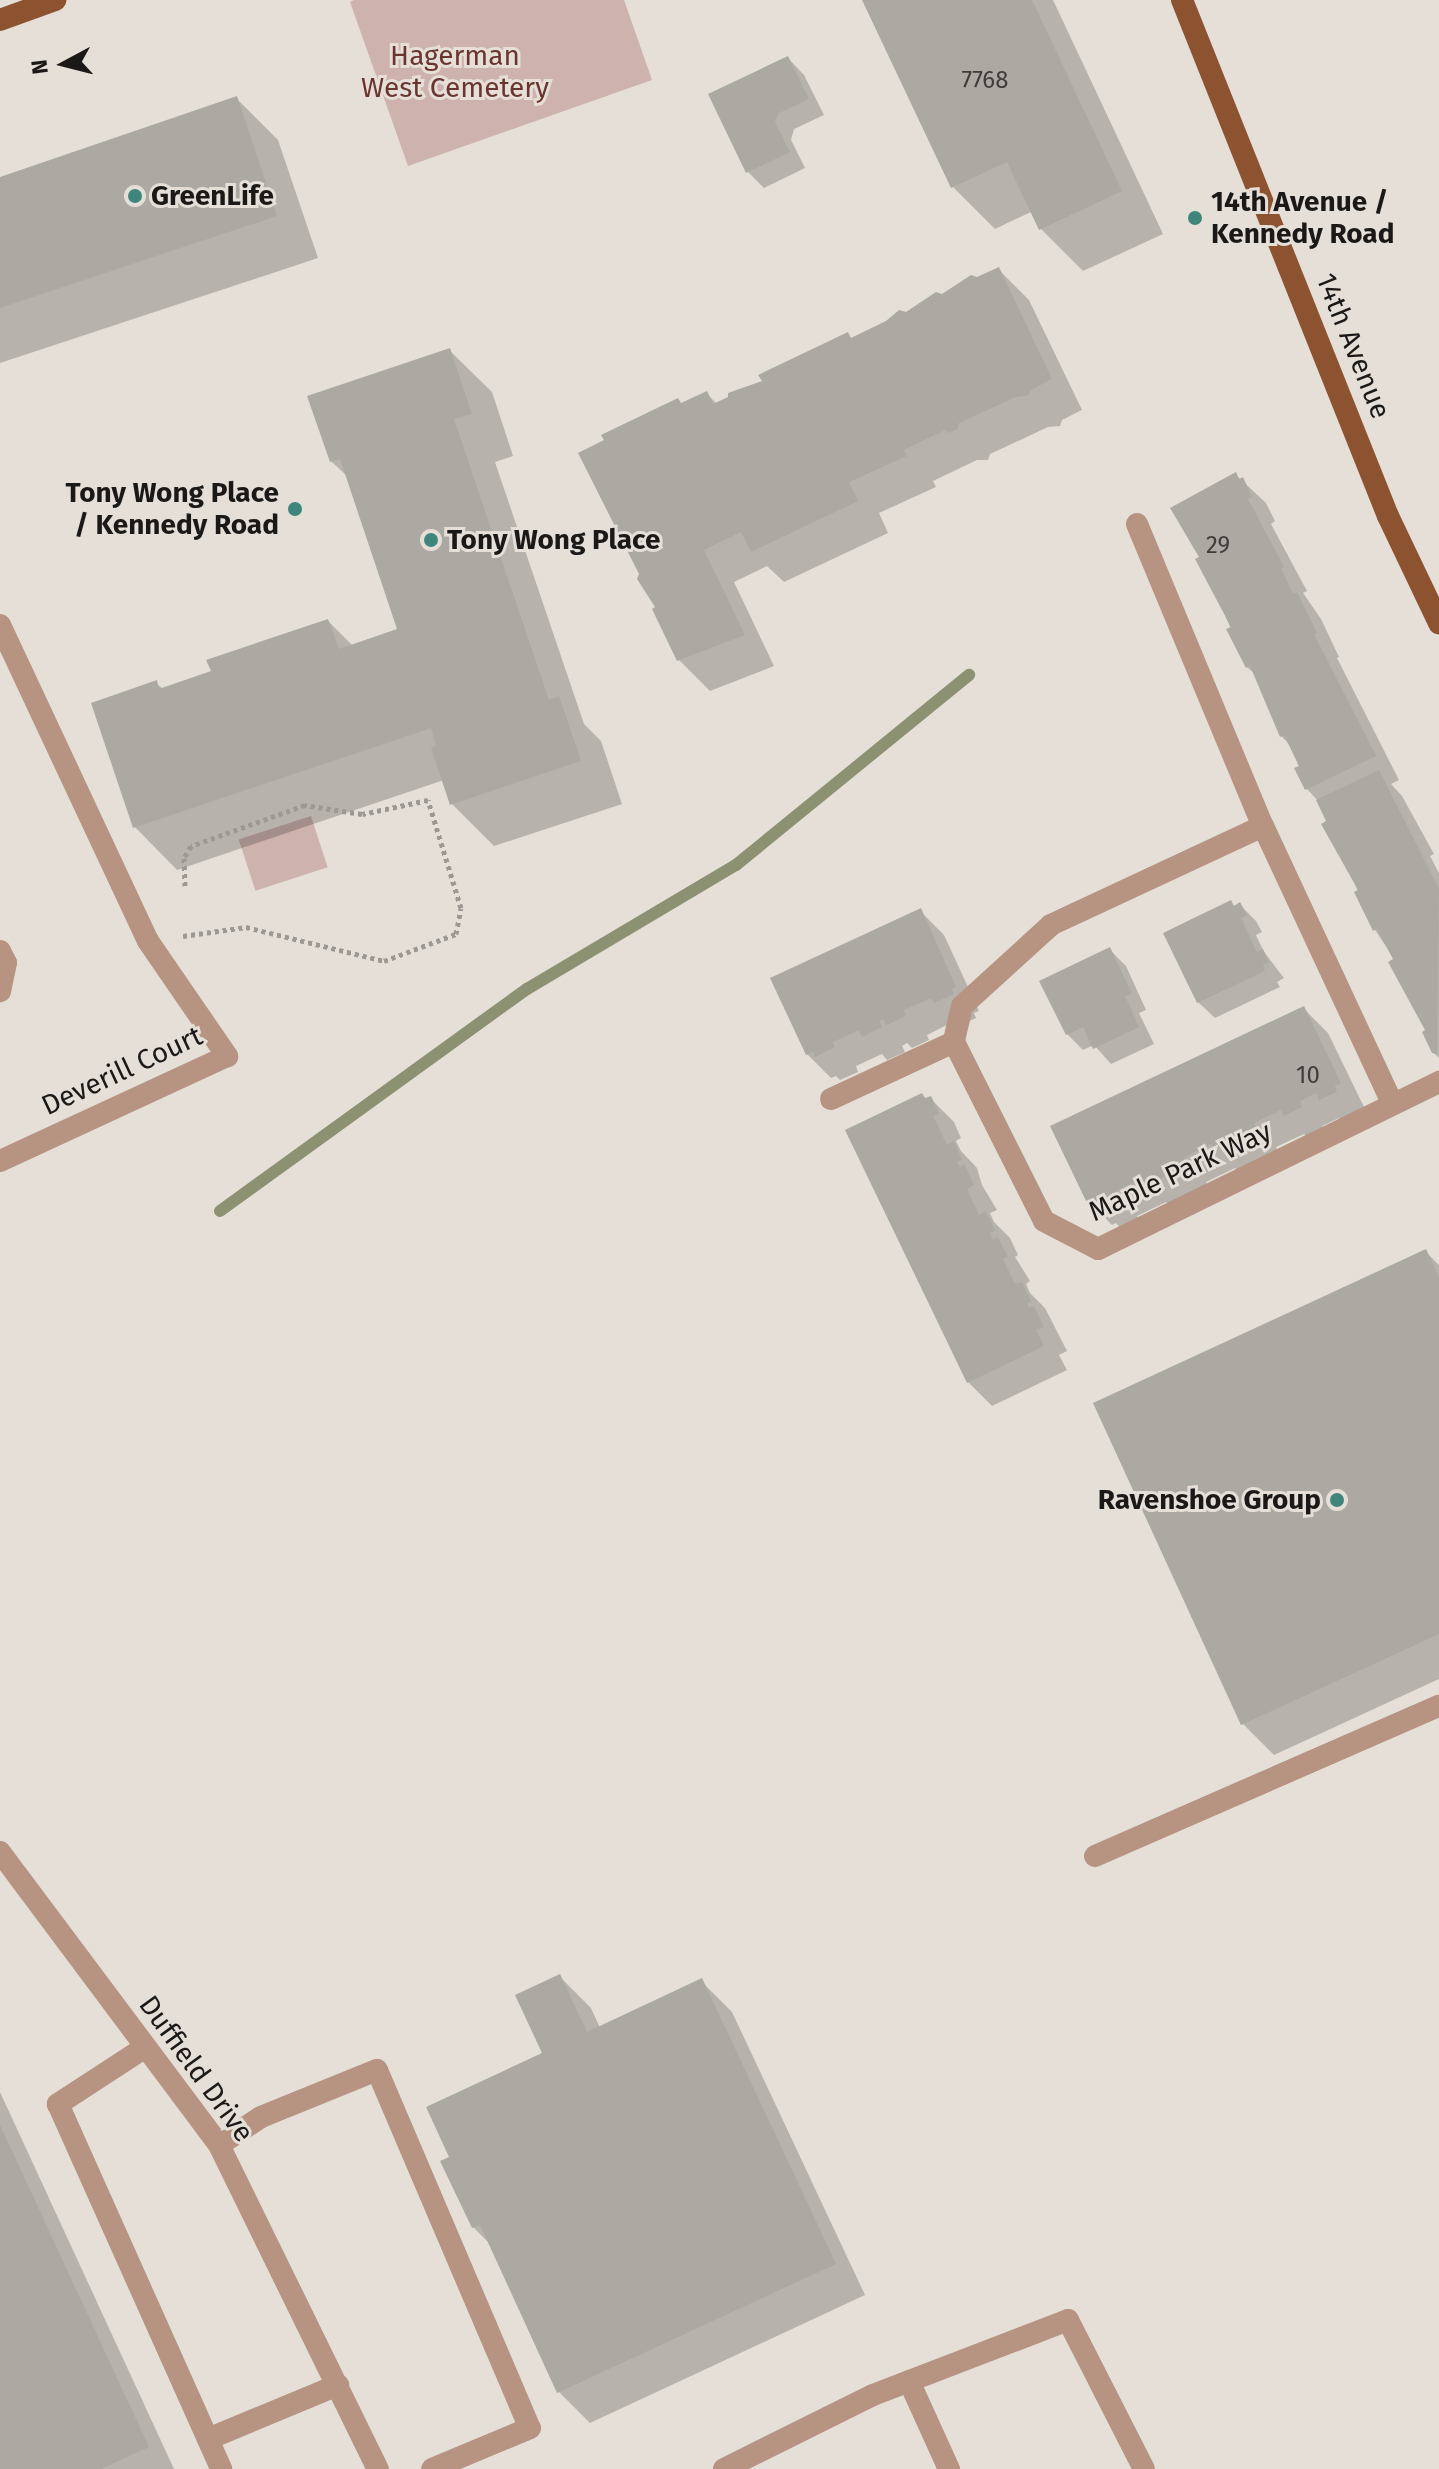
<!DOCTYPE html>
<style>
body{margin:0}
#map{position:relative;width:1439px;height:2469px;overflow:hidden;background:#e5dfd8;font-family:"Fira Sans",sans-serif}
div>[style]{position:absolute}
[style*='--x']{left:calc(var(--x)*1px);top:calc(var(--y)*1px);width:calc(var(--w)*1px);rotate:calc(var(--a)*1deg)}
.green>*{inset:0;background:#ceb2ae;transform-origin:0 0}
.shadow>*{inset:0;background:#0003}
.stream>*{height:12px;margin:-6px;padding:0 6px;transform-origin:6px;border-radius:6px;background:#8c9271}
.building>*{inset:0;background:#aca9a2}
.path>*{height:5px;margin-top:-2.5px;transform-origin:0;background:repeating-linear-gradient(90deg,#9c9893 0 4px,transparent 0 8px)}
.service>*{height:22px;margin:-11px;padding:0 11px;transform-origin:11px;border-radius:11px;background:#b69481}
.minor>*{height:22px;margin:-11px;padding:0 11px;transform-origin:11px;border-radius:11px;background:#b69481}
.primary>*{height:22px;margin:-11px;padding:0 11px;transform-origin:11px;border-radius:11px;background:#8d5230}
.dots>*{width:22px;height:22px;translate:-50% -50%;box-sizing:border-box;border:4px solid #e5dfd8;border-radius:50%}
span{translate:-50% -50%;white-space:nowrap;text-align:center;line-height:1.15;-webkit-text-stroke:6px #e5dfd8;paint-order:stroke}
.number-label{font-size:24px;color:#3f3d3a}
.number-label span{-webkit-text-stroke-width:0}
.park-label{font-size:28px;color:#6b352f}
.poi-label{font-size:28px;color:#1b1917;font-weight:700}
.left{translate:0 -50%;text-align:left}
.right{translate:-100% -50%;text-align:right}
.street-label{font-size:28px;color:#1b1917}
.north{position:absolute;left:24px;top:24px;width:80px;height:80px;-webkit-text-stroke:6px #e5dfd8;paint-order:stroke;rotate:263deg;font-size:22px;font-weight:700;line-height:32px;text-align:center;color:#1b1917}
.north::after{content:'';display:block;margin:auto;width:28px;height:36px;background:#1b1917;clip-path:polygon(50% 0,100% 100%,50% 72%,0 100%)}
</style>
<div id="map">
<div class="green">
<div style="clip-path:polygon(354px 0,624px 0,652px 80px,408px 166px,350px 2px)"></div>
<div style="left:311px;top:816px;width:54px;height:76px;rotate:72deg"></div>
</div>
<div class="shadow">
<div style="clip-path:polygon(865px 0,1053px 0,1163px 234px,1083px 271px,1041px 229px,1033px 211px,995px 229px,953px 187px)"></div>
<div style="clip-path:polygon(788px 58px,804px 75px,824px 115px,794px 129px,791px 140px,805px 168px,764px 188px,748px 172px)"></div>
<div style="clip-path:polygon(236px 98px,278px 140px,318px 258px,0 363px,0 179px)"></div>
<div style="clip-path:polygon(998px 269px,1029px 300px,1082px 410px,1062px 420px,1060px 426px,1048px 427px,990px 454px,988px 460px,977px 460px,933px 481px,936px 487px,879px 513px,888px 533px,784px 582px,767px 566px,734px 582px,774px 666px,710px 691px,679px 660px,682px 404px,706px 393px,717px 404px)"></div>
<div style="clip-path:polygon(449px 350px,492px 392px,513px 456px,495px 462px,584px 724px,601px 741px,622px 804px,494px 846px,452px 804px,444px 780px,177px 870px,135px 827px,94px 704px,156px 683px,163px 689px,213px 672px,328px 621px,353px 646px,400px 631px,349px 478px,331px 461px)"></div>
<div style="clip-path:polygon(1236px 475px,1266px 503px,1275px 521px,1271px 524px,1307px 591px,1303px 593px,1321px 619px,1339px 657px,1337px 658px,1399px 780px,1391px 784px,1402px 796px,1434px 854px,1430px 856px,1439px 873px,1439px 1058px,1433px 1052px,1428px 1031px,1395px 960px,1375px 930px,1319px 802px,1307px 789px,1292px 747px,1281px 736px,1256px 675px,1247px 667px,1201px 558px,1172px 508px)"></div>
<div style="clip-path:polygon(1231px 903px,1235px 907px,1240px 905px,1256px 921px,1262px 932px,1256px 935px,1264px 952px,1284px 978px,1277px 982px,1280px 987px,1215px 1018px,1198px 1002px)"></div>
<div style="clip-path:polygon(920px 911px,944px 935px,979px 1011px,974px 1013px,976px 1018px,959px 1026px,955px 1021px,927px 1035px,929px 1040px,912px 1048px,907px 1043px,902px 1046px,905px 1052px,887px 1060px,882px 1054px,856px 1066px,858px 1072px,840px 1080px,836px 1076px,831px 1078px,807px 1054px)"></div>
<div style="clip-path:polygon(1110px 950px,1126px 966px,1146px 1010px,1139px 1013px,1154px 1044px,1111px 1064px,1094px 1045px,1083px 1050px,1067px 1034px)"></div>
<div style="clip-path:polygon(1303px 1008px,1328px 1033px,1364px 1107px,1345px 1123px,1339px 1118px,1322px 1126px,1325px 1132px,1310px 1139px,1304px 1134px,1276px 1147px,1279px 1154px,1240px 1173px,1235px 1168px,1206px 1182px,1210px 1190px,1171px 1208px,1166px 1202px,1137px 1216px,1139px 1222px,1122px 1230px,1116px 1223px,1112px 1225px,1088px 1201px)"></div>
<div style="clip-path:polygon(930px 1098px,954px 1122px,961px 1138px,956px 1141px,961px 1151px,977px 1168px,982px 1185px,997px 1210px,990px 1213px,994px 1222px,1010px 1238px,1018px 1255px,1015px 1257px,1030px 1281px,1026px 1284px,1030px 1293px,1045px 1308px,1067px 1351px,1059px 1355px,1067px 1370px,992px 1406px,968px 1382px,926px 1100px)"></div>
<div style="clip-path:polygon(1426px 1252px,1439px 1265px,1439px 1679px,1274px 1755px,1243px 1724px)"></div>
<div style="clip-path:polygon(560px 1977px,591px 2008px,600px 2028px,701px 1981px,732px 2012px,865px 2295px,590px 2423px,559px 2392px,492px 2246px,473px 2227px,452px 2158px,544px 2054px)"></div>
<div style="clip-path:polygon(0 2092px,174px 2469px,0 2469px)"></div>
</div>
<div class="stream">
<div style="--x:220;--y:1211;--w:379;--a:-35.9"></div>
<div style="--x:527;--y:989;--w:243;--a:-30.7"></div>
<div style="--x:736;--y:865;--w:301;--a:-39.2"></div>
</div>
<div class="building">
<div style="clip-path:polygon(862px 0,1032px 0,1122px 191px,1039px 230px,1007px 162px,951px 188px)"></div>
<div style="clip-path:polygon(788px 56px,809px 99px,779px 113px,775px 122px,790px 152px,746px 173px,708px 94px)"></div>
<div style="clip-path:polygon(237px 96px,277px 216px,0 308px,0 177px)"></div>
<div style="clip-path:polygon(999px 267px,1052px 379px,1031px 390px,1029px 395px,1016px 397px,959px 423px,957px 429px,949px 433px,945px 430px,904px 450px,907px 456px,849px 482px,858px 501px,751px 552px,741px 532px,704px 550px,745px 635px,677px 661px,652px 609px,655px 607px,637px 579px,639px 574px,578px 453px,604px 440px,601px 435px,678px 398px,681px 403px,707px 391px,713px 404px,728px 397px,728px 393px,762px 381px,758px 375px,848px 332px,851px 338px,886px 321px,899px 310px,906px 312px,936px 292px,942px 294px,971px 275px,977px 277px)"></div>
<div style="clip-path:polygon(450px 348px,472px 414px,454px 419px,549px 700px,559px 696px,581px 761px,450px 805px,431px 748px,436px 746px,431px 728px,133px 828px,91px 703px,157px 680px,159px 689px,211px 671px,206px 660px,328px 619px,339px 649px,397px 629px,340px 459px,330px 462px,307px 396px)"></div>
<div style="clip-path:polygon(1236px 472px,1239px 479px,1243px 477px,1252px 497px,1248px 499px,1284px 567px,1281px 568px,1293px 594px,1297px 592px,1317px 633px,1314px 634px,1376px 756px,1305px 790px,1294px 768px,1299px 766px,1284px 735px,1280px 737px,1250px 666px,1246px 668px,1226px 629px,1231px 627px,1195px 559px,1199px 557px,1170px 508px)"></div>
<div style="clip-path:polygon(1379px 770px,1439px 889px,1437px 1054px,1432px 1053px,1422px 1032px,1425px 1030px,1388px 962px,1393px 959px,1377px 929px,1373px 931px,1354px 892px,1358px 890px,1321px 824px,1326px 821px,1316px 800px)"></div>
<div style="clip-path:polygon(1231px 900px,1234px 906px,1240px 902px,1247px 915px,1241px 918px,1257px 952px,1263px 949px,1269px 962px,1263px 965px,1265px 971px,1197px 1003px,1163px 933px)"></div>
<div style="clip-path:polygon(921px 908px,956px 987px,952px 989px,954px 994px,934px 1003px,931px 998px,904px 1010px,906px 1016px,886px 1025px,883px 1019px,879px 1021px,882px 1027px,862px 1037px,859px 1030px,833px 1042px,835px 1047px,815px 1057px,813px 1052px,806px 1055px,770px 978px)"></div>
<div style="clip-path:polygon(1110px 947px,1132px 994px,1125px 996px,1139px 1027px,1093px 1049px,1083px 1027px,1066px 1035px,1039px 981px)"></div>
<div style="clip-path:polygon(1304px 1006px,1341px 1083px,1335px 1086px,1337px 1092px,1319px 1100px,1316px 1093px,1300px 1101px,1302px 1107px,1284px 1116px,1281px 1110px,1254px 1123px,1256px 1129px,1214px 1150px,1211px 1144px,1183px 1158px,1187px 1166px,1146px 1185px,1142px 1178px,1115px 1192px,1117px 1197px,1097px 1207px,1094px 1199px,1087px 1203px,1050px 1126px)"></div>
<div style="clip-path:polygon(922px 1093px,925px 1098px,931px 1096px,939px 1113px,933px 1116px,947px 1145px,954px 1141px,962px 1160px,957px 1162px,960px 1167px,964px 1164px,974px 1185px,967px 1189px,979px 1215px,986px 1211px,995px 1231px,990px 1233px,992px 1239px,998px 1237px,1008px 1257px,1003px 1259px,1015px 1284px,1022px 1282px,1031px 1301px,1027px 1304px,1029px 1308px,1034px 1306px,1044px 1327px,1036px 1330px,1044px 1346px,967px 1383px,845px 1130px)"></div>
<div style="clip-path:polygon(1426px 1249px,1439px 1277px,1439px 1634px,1241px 1725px,1093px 1403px)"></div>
<div style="clip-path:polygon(560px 1974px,587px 2032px,702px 1978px,836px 2264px,557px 2393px,480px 2225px,472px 2228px,440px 2161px,449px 2157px,426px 2107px,542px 2053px,515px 1995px)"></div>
<div style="clip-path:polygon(0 2125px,149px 2447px,101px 2469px,0 2469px)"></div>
</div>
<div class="path">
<div style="--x:183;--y:936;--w:64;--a:-8.1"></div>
<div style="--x:246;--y:927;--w:142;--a:13.8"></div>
<div style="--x:384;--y:961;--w:77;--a:-20.6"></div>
<div style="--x:456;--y:934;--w:26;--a:-79"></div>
<div style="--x:461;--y:908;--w:113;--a:-107"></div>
<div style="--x:428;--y:800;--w:67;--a:168"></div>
<div style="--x:362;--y:814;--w:58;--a:-171"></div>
<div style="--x:305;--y:805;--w:121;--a:160.2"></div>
<div style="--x:191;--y:846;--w:14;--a:120"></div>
<div style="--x:184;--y:858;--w:28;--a:88"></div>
</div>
<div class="service">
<div style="--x:0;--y:625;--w:349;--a:64.9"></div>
<div style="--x:148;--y:941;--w:140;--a:55.5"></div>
<div style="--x:0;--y:951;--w:13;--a:63"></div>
<div style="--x:6;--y:963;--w:29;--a:102"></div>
<div style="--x:1095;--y:1856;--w:375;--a:-23.6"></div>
<div style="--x:144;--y:2048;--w:103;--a:146.9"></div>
<div style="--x:58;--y:2104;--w:400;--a:65.9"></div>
<div style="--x:219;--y:2145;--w:50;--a:-33.7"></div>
<div style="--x:261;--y:2117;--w:125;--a:-22.1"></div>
<div style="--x:377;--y:2070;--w:389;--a:66.9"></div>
<div style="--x:530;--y:2428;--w:106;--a:157.3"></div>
<div style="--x:909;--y:2381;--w:97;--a:65.6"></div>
<div style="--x:208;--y:2439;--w:141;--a:-22.6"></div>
<div style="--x:724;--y:2469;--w:166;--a:-26.4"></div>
<div style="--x:873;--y:2395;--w:209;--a:-21"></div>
<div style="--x:1068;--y:2320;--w:167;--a:63"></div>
</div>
<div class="minor">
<div style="--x:1137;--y:524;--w:327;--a:67.4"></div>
<div style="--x:1263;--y:826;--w:306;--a:65"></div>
<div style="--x:1263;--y:826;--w:234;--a:155"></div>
<div style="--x:1051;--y:925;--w:120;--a:137.7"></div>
<div style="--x:962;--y:1006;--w:37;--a:103"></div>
<div style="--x:954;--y:1042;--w:200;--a:63.3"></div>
<div style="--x:1044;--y:1221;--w:61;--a:27.4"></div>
<div style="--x:1098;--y:1249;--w:380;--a:-26.1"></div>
<div style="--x:831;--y:1099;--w:136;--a:-24.9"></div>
<div style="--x:0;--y:1161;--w:250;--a:-24.8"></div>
<div style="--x:0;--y:1852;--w:366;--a:53.2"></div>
<div style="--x:219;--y:2145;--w:361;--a:63.9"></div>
</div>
<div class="primary">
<div style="--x:1182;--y:0;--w:556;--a:68.24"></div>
<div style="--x:1388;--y:516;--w:119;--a:64.5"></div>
<div style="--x:0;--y:20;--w:59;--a:-20"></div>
</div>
<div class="dots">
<div style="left:135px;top:196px;background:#40857c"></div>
<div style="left:1195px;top:218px;background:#40857c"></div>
<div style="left:295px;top:509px;background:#40857c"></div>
<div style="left:431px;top:540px;background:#40857c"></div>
<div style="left:1337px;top:1500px;background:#40857c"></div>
</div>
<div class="number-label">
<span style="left:985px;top:81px">7768</span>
<span style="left:1218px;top:546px">29</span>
<span style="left:1308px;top:1076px">10</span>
</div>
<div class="park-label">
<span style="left:455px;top:72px">Hagerman<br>West Cemetery</span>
</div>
<div class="poi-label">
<span class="left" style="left:151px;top:196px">GreenLife</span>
<span class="left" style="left:1211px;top:218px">14th Avenue /<br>Kennedy Road</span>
<span class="right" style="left:279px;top:509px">Tony Wong Place<br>/ Kennedy Road</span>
<span class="left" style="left:447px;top:540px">Tony Wong Place</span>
<span class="right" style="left:1321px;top:1500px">Ravenshoe Group</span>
</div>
<div class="street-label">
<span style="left:1353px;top:346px;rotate:68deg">14th Avenue</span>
<span style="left:122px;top:1071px;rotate:-25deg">Deverill Court</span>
<span style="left:1180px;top:1172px;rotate:-25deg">Maple Park Way</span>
<span style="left:196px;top:2069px;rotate:54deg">Duffield Drive</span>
</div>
<div class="north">N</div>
</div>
